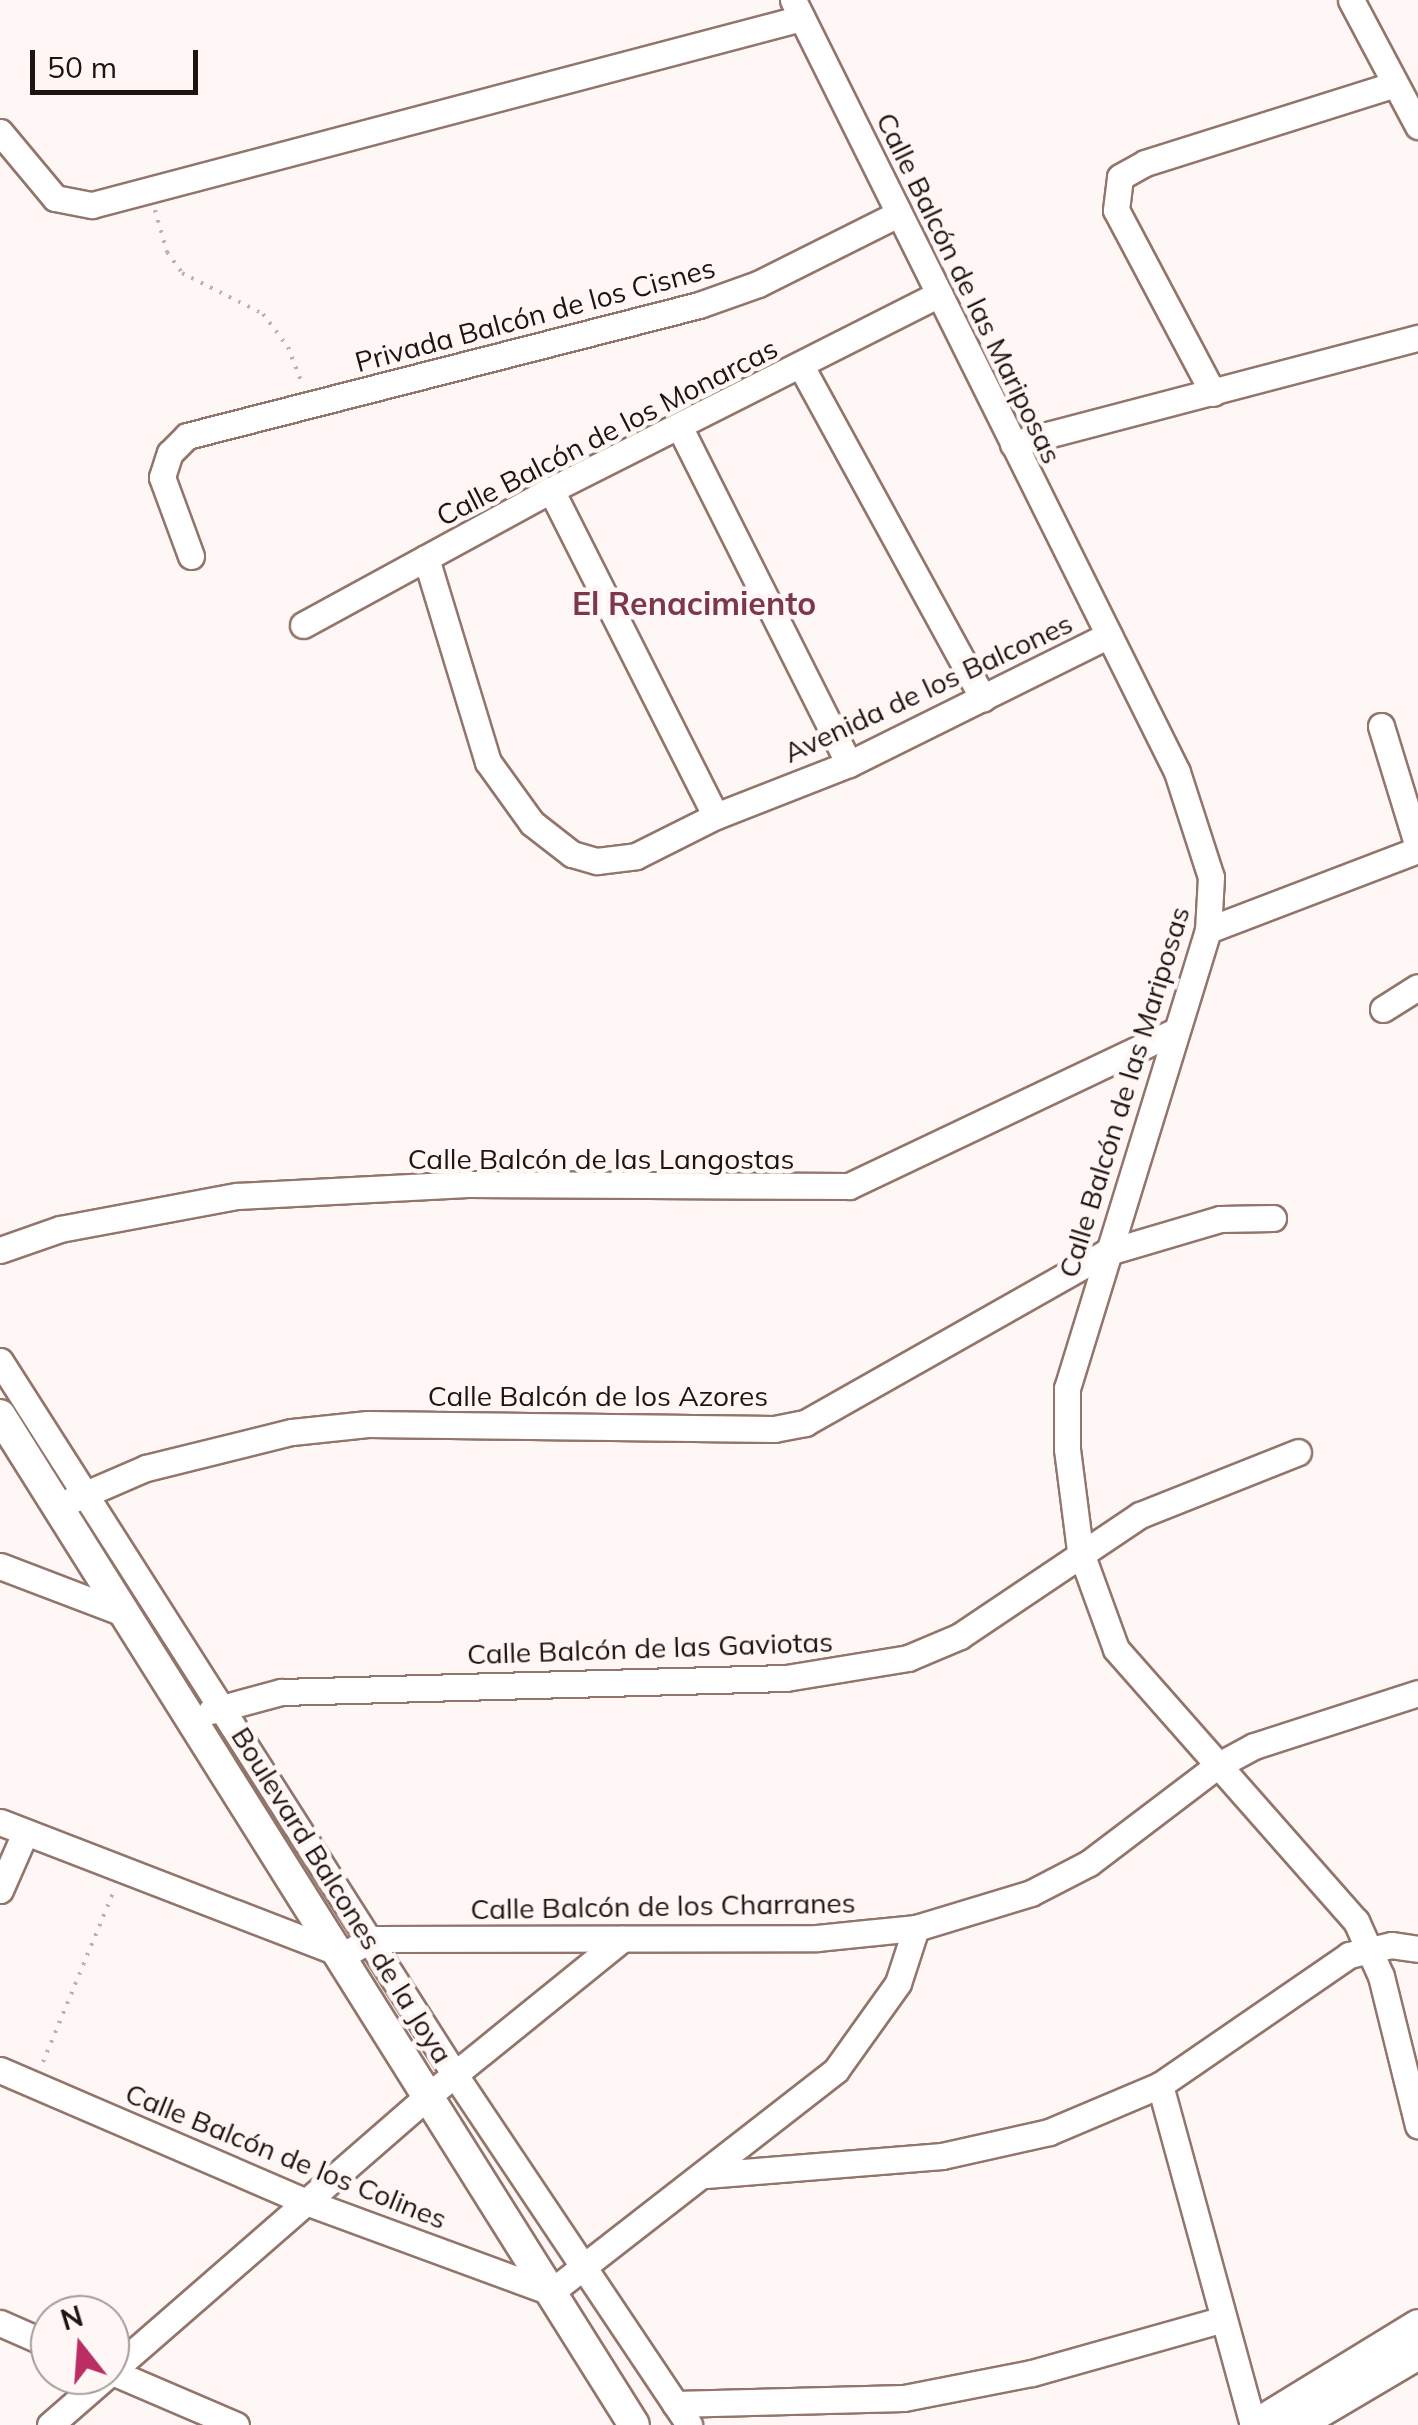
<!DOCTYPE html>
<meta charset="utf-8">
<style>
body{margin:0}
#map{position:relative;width:1418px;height:2425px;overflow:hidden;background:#fef7f5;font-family:Mulish,sans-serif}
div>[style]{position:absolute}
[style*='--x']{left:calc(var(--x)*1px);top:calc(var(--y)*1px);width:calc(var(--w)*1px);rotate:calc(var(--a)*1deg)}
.path>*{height:4px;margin-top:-2px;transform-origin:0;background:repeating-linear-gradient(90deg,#bab2b0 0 2.5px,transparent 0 10.5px)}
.roads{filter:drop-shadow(2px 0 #92756b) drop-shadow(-2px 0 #92756b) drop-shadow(0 2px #92756b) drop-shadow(0 -2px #92756b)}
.minor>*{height:25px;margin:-12.5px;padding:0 12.5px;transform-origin:12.5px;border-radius:12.5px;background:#fff}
.tertiary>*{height:30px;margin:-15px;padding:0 15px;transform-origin:15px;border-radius:15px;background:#fff}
span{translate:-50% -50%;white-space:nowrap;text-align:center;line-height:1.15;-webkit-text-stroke:9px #fef7f5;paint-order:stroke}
.street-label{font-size:28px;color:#1f1410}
.quarter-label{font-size:32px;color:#7d374d;font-weight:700}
.north{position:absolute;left:30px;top:2295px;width:100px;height:100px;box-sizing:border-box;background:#fef7f5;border:2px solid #a59c99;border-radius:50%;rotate:343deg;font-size:28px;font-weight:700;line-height:40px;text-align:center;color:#1f1410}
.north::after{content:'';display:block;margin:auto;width:35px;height:45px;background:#ba2e64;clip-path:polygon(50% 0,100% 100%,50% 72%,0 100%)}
.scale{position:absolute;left:30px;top:50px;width:168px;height:45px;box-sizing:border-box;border:5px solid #1f1410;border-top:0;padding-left:12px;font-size:30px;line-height:35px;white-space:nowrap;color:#1f1410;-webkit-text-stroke:8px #fef7f5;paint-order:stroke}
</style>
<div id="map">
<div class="path">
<div style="--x:155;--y:210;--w:44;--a:74.1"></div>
<div style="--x:167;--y:252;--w:26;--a:54"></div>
<div style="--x:182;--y:273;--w:91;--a:26.8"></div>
<div style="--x:263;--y:314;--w:41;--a:52.9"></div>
<div style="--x:288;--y:347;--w:39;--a:69"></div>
<div style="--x:43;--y:2062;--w:185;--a:-67.5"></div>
</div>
<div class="roads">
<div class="minor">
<div style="--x:793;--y:0;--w:862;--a:63.55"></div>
<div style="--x:1177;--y:772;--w:110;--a:72.1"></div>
<div style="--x:1211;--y:877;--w:53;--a:93.2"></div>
<div style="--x:1208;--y:930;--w:479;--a:107.1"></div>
<div style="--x:1067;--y:1388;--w:61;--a:90"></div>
<div style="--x:1067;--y:1449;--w:102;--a:82.7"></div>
<div style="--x:1080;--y:1550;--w:105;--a:70"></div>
<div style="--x:1116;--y:1649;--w:363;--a:48.6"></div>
<div style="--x:1356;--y:1921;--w:60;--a:65.6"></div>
<div style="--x:1381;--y:1976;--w:154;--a:76.1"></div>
<div style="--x:1351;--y:0;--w:143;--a:62"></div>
<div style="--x:0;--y:132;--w:86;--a:50.2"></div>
<div style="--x:55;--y:198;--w:38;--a:11"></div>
<div style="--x:92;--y:205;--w:734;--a:-14.76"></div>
<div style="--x:801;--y:366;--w:379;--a:61.3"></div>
<div style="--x:1213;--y:393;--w:207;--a:-117.9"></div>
<div style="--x:1116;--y:210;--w:33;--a:-83"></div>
<div style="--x:1120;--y:177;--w:29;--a:-29"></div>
<div style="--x:1145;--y:163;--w:259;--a:-17.5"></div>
<div style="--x:680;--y:428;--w:376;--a:63.3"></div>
<div style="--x:1013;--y:444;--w:419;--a:-14.7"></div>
<div style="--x:551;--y:490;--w:365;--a:63.2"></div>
<div style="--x:191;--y:556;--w:84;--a:-110.2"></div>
<div style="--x:162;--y:477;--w:25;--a:-72"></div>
<div style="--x:170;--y:453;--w:24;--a:-45"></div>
<div style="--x:187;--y:436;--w:528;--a:-14.35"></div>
<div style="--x:699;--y:305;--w:63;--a:-19.6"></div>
<div style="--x:758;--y:284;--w:157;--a:-26.6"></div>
<div style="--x:426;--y:558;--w:213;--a:73.1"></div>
<div style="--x:488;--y:762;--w:75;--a:54.2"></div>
<div style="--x:532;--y:823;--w:51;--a:37.8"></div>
<div style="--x:572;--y:854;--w:26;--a:16"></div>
<div style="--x:597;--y:861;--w:39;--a:-7"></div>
<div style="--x:636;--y:856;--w:89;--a:-26.6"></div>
<div style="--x:716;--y:816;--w:143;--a:-21.4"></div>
<div style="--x:849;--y:764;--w:290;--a:-26.4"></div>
<div style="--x:303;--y:625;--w:282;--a:-28.6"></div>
<div style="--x:551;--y:490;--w:435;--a:-26.8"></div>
<div style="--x:1381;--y:726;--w:127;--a:73"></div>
<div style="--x:1208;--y:930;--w:225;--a:-20.9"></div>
<div style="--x:1383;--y:1009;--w:41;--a:-32.2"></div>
<div style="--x:0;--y:1250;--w:64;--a:-19.3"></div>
<div style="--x:60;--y:1229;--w:180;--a:-10.6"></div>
<div style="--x:237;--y:1196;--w:231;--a:-3"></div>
<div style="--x:468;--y:1184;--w:381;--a:0.3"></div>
<div style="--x:849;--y:1186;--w:360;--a:-25.4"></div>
<div style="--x:0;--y:1361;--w:847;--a:57.49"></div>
<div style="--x:455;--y:2075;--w:421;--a:56.2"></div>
<div style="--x:58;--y:1506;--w:96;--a:-23.4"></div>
<div style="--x:146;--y:1468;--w:150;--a:-13.9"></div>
<div style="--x:292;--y:1432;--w:76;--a:-6"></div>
<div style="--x:368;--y:1424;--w:406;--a:0.7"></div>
<div style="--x:774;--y:1429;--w:32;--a:-11"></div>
<div style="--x:805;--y:1423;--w:345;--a:-29.5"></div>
<div style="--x:1105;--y:1253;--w:120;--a:-16.5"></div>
<div style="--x:1220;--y:1219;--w:53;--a:-1.1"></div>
<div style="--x:0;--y:1566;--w:135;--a:20.9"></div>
<div style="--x:211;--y:1711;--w:73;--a:-15.2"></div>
<div style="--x:281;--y:1692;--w:505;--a:-1.59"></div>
<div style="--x:786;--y:1678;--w:124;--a:-9.3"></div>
<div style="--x:908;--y:1658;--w:56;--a:-22.9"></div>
<div style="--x:960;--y:1636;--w:217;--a:-33.9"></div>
<div style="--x:1140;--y:1515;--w:170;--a:-21.7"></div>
<div style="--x:0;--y:1822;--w:369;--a:21.1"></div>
<div style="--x:344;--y:1955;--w:31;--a:-31"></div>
<div style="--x:371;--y:1939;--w:446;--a:-0.1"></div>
<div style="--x:817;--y:1938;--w:100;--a:-5.8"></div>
<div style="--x:916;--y:1928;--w:120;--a:-16.9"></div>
<div style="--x:1031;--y:1893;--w:65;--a:-27.3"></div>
<div style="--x:1089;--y:1863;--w:161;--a:-37.2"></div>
<div style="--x:1217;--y:1766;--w:42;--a:-28.4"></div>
<div style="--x:1254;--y:1746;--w:172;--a:-17.9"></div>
<div style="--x:0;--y:1890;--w:62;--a:-66.3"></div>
<div style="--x:0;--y:2070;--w:336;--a:23.3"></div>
<div style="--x:309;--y:2203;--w:258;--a:20.2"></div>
<div style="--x:551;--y:2292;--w:361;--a:-37.9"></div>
<div style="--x:836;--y:2070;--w:107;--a:-54.5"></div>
<div style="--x:898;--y:1983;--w:58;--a:-71.9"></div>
<div style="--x:1160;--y:2085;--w:352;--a:74.7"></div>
<div style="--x:706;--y:2175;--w:237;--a:-4.6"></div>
<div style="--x:942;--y:2156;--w:110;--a:-12.6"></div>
<div style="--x:1049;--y:2132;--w:121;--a:-22.9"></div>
<div style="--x:1160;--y:2085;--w:229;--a:-34.5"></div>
<div style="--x:1349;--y:1955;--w:43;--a:-13.4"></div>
<div style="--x:1391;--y:1945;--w:27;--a:8"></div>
<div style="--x:0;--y:2323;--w:55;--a:23.7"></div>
<div style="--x:110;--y:2371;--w:137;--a:23.2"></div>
<div style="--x:675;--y:2404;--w:229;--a:-1.5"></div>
<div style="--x:904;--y:2398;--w:130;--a:-11.1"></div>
<div style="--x:1032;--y:2373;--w:196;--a:-15.7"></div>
<div style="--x:50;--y:2425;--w:501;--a:-41.04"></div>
<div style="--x:428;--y:2096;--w:250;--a:-39"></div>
</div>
<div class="tertiary">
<div style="--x:0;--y:1415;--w:1192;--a:57.88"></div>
<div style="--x:1255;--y:2425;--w:191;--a:-31.5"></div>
<div style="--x:1298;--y:2425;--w:139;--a:-30.6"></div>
</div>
</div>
<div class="street-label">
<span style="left:969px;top:288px;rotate:64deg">Calle Balcón de las Mariposas</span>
<span style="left:535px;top:315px;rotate:-15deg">Privada Balcón de los Cisnes</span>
<span style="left:607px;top:432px;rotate:-27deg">Calle Balcón de los Monarcas</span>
<span style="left:928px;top:688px;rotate:-25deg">Avenida de los Balcones</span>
<span style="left:1124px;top:1092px;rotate:-73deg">Calle Balcón de las Mariposas</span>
<span style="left:601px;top:1159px">Calle Balcón de las Langostas</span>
<span style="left:598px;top:1396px">Calle Balcón de los Azores</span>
<span style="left:650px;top:1648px;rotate:-2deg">Calle Balcón de las Gaviotas</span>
<span style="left:342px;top:1895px;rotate:58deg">Boulevard Balcones de la Joya</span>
<span style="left:663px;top:1906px;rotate:-1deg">Calle Balcón de los Charranes</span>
<span style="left:286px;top:2156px;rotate:22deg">Calle Balcón de los Colines</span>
</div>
<div class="quarter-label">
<span style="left:694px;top:603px">El Renacimiento</span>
</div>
<div class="north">N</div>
<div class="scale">50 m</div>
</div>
